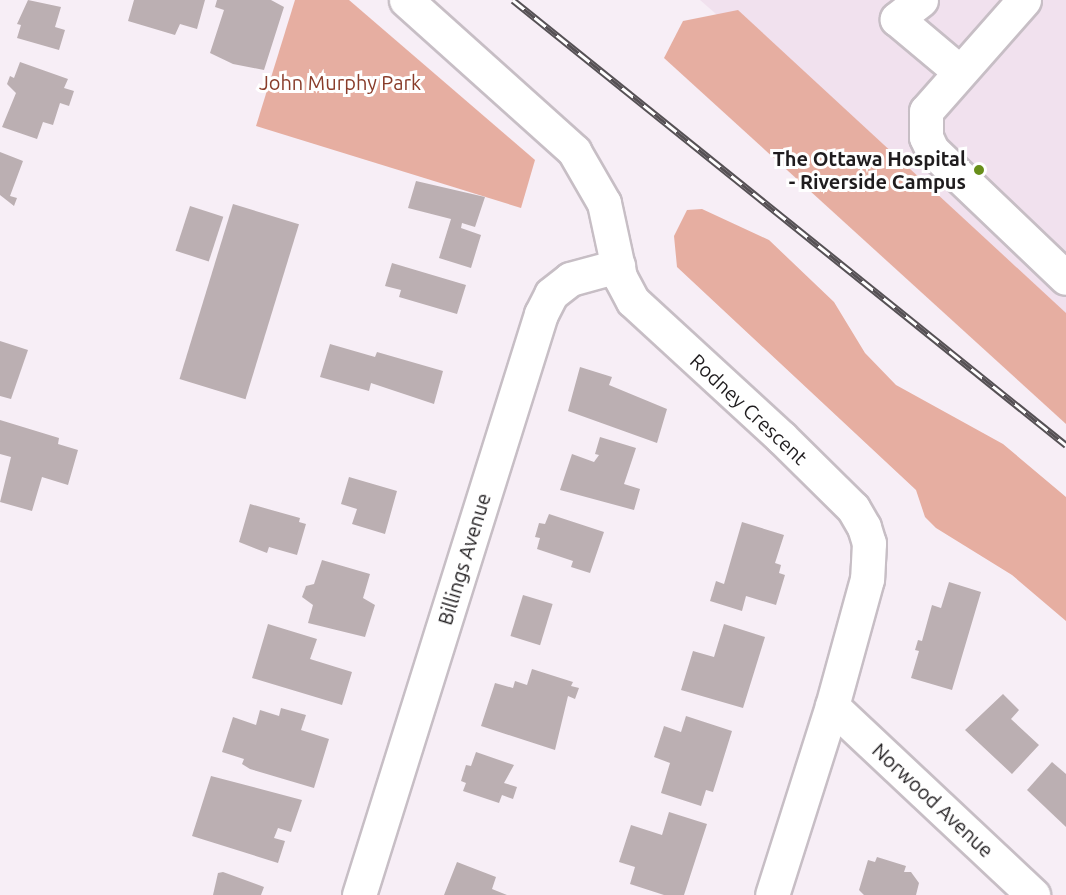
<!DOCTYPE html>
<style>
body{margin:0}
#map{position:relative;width:1066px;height:895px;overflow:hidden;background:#f7eef6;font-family:Ubuntu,sans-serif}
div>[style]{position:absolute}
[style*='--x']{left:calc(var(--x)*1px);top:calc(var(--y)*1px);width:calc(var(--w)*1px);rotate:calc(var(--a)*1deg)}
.built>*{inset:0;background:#f1e1ee}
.green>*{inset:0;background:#e6aea1}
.building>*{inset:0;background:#bbafb2;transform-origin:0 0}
.roads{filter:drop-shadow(2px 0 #c7bec5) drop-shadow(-2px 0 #c7bec5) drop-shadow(0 2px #c7bec5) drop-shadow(0 -2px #c7bec5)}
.minor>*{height:33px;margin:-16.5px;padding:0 16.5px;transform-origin:16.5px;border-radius:16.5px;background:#fff}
.rail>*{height:7px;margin-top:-3.5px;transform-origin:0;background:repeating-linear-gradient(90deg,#fff 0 14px,#565155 0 28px);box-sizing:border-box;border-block:2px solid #565155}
.dots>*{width:16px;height:16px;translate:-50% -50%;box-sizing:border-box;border:3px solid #fff;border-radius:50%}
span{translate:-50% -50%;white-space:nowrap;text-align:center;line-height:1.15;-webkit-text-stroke:6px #fff;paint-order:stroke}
.park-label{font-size:20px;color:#893c2a}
.poi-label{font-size:20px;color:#1f1c1e;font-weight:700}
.right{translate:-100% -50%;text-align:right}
.street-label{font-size:20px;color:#1f1c1e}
</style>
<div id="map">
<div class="built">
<div style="clip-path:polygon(700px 0,1066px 0,1066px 328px,820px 105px)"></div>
</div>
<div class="green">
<div style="clip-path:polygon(295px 0,349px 0,535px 160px,521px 208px,256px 126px)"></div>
<div style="clip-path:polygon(738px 10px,1066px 313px,1066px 424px,664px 58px,683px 21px)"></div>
<div style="clip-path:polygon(702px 209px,769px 240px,834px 302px,865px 353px,896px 385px,1003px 444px,1066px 497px,1066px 621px,1012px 575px,936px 528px,925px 517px,916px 490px,677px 267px,674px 236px,687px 210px)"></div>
</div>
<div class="building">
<div style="clip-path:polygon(28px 0,61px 7px,55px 27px,65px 30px,59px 50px,17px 38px,21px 25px,17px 24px)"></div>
<div style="clip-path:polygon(134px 0,205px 0,197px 29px,180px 24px,175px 35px,128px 21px)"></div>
<div style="clip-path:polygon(217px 0,271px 0,284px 7px,264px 70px,233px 64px,210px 53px,224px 10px,215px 7px)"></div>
<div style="clip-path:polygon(20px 62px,68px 79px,64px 88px,74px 91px,69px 106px,60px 103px,53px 125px,43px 122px,37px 139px,2px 127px,16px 93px,7px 84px,10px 76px,14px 78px)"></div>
<div style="clip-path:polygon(0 152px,23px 161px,10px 196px,17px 198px,14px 206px,0 195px)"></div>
<div style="clip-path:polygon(416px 181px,485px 197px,475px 227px,462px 223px,461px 228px,481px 235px,471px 268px,439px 258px,451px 219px,408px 208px)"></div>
<div style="left:233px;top:204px;width:69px;height:183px;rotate:17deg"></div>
<div style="left:190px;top:206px;width:35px;height:47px;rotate:18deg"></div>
<div style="clip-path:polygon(392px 263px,466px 285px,457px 314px,399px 297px,401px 290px,385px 286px)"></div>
<div style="clip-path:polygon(0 341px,28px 350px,11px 399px,0 396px)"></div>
<div style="clip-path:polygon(330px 344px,375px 357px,377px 352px,443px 371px,434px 404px,371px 383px,369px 391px,320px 377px)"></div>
<div style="clip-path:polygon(580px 367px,612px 377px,609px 385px,667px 409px,657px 443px,568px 411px)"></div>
<div style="clip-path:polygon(0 420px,59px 438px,58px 444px,78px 450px,68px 485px,42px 477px,32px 511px,0 502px,11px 457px,0 454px)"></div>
<div style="clip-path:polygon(600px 437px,636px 448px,624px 484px,640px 489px,634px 510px,560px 490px,572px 454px,594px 462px,599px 455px,595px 454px)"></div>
<div style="clip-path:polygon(349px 477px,397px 491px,385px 534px,352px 524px,357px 509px,341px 504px)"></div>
<div style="clip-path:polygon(250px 504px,300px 518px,299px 522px,306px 524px,297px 555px,269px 547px,267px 553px,239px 542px)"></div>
<div style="clip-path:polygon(549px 514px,604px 532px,590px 573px,571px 567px,573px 561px,537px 549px,540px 538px,535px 537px,539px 523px,545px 524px)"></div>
<div style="clip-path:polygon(742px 522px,784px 535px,775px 563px,781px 565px,779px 573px,785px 575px,776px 605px,746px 596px,742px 611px,710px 601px,716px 581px,724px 584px)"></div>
<div style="clip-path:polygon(322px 560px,370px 574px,363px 598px,375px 605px,365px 637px,308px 623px,313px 605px,302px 597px,306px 586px,314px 584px)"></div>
<div style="clip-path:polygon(949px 582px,981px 592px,952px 690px,911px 678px,919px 651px,915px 650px,918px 640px,922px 641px,932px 605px,941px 608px)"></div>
<div style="left:523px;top:595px;width:31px;height:43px;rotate:17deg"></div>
<div style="clip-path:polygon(268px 624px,317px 639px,310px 659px,352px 672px,342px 705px,252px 678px)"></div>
<div style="clip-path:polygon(724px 624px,765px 637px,743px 708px,681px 690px,693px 651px,714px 657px)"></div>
<div style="clip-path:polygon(532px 669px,573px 682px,571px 686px,579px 688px,575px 699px,568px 696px,555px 750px,481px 726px,495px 683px,513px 688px,515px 681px,527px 685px)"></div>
<div style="clip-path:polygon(1003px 694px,1019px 710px,1011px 719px,1039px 745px,1012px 774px,965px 730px)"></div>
<div style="clip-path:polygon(281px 708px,306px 715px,301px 730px,329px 739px,314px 788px,250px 769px,242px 764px,244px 759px,222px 752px,233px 717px,256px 725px,260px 710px,279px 716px)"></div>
<div style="clip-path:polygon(686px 716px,732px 731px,713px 792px,706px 790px,701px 806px,661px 793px,670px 763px,654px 757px,664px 726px,681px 732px)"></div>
<div style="clip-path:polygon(476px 752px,514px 765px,504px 783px,517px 787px,513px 799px,502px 795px,499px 803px,463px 791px,466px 783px,461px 781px,466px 765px,471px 766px)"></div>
<div style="clip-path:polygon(1052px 762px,1066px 774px,1066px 827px,1027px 790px)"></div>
<div style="clip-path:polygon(211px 776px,302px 800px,291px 832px,278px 828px,274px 838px,285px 841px,278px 863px,192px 836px)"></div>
<div style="clip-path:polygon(669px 812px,707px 824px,684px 895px,664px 895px,630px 884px,635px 867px,619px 862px,631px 825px,662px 835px)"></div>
<div style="clip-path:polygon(877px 857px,906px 866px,904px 872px,911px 872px,919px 883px,916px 895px,864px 895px,859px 890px,868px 860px,875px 862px)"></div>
<div style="clip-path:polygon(457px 862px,496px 877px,492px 889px,507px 895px,444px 895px)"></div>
<div style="clip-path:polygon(223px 872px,264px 887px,261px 895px,213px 895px,218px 873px)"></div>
</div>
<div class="roads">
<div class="minor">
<div style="--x:406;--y:0;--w:226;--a:41.9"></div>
<div style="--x:574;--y:151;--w:60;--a:60"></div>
<div style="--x:604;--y:203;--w:76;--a:77.8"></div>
<div style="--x:620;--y:277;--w:27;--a:62"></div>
<div style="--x:633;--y:301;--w:201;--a:42.6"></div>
<div style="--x:781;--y:437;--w:101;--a:44.6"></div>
<div style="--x:853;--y:508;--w:22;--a:60"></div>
<div style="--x:864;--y:527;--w:17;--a:73"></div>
<div style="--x:869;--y:543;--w:36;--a:93"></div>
<div style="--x:867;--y:579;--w:132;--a:105.4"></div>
<div style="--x:832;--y:706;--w:198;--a:107.6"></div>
<div style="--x:921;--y:0;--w:31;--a:142"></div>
<div style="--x:897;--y:19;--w:81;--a:40"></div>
<div style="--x:1024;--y:0;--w:148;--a:131.4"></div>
<div style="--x:926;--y:111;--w:26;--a:90"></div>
<div style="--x:926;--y:137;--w:14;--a:65"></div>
<div style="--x:932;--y:150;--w:185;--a:43.7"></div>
<div style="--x:832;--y:706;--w:276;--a:43.2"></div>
<div style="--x:359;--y:895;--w:609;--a:-72.61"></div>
<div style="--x:541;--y:314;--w:22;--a:-63"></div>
<div style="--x:551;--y:294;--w:24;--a:-38"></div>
<div style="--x:570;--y:279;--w:50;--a:-15.2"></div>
</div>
</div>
<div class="rail">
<div style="--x:513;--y:0;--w:710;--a:38.82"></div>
</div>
<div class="dots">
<div style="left:979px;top:170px;background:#688e1a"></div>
</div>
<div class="park-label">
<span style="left:340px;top:82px">John Murphy Park</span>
</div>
<div class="poi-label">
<span class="right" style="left:966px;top:170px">The Ottawa Hospital<br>- Riverside Campus</span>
</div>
<div class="street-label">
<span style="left:749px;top:409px;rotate:43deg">Rodney Crescent</span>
<span style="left:464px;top:559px;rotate:-73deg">Billings Avenue</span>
<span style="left:933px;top:800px;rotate:43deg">Norwood Avenue</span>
</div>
</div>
